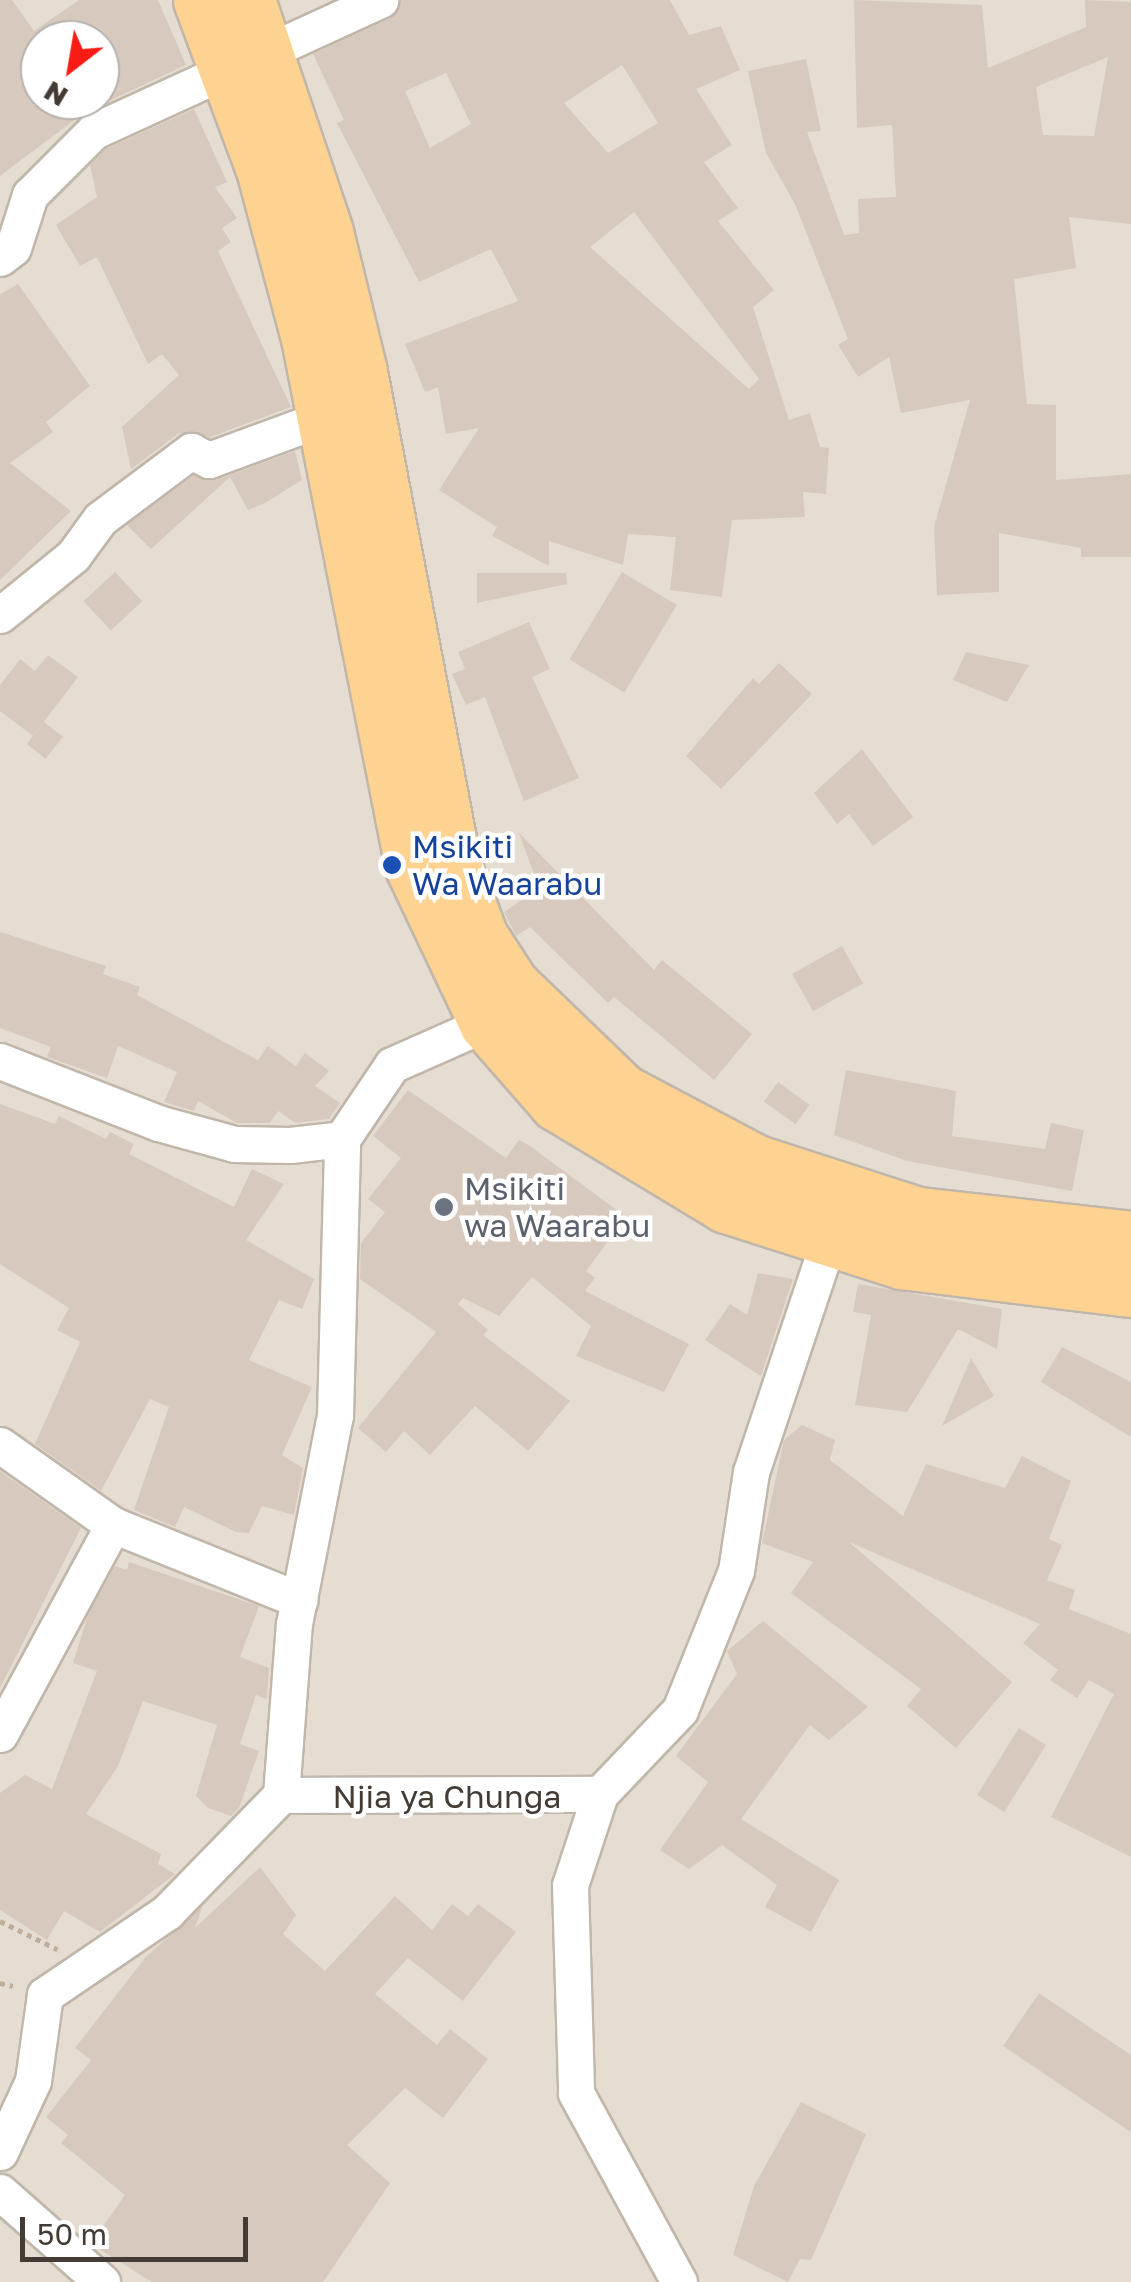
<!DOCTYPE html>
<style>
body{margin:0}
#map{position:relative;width:1131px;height:2282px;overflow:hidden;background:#f2ece4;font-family:"Golos Text",sans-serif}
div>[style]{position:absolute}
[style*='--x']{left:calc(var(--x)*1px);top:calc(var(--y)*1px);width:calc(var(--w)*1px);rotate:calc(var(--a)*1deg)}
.residential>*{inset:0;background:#e6ddd2}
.building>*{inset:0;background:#d7c9bd;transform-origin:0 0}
.path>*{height:5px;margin-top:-2.5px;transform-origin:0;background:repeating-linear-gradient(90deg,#bfad98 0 5px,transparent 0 10px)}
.roads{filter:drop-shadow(2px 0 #c0b6aa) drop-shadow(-2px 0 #c0b6aa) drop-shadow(0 2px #c0b6aa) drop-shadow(0 -2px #c0b6aa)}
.minor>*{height:35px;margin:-17.5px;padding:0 17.5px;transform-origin:17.5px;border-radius:17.5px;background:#fff}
.primary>*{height:55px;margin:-27.5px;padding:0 27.5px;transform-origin:27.5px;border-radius:27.5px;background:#fed291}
.dots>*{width:28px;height:28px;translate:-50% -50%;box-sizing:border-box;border:5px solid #fff;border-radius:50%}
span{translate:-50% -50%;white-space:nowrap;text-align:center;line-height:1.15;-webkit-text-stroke:9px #fff;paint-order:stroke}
.transit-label{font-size:32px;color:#164399}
.left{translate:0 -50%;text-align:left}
.worship-label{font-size:32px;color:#5b616d}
.street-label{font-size:32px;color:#443c34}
.north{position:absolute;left:20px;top:20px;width:100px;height:100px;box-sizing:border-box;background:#fff;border:2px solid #b4b1ae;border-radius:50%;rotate:211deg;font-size:28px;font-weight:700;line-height:40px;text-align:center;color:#443c34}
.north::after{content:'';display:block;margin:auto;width:35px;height:45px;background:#f91b14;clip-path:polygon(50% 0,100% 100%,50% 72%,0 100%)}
.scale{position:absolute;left:20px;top:2217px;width:228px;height:45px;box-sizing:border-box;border:5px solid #443c34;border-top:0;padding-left:12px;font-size:30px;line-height:35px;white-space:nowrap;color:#443c34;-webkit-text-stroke:8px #fff;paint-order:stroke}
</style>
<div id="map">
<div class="residential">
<div style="clip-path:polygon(evenodd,0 0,1131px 0,1131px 2282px,0 2282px,0 0,40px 40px,100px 40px,100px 100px,40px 100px,40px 40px)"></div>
</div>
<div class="building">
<div style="clip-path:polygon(evenodd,0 0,12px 0,34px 31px,79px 0,158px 0,186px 65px,85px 112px,0 176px,0 0,40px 40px,100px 40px,100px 100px,40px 100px,40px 40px)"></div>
<div style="clip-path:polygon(evenodd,401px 0,670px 0,689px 35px,721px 26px,740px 70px,696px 89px,732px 145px,704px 162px,738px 208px,718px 221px,774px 290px,753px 307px,789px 420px,810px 413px,820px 447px,829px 448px,826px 494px,803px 492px,805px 517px,732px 520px,722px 597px,670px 590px,676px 537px,628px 534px,623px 565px,549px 541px,549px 566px,492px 536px,497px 527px,439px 490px,479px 428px,446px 434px,438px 387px,425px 392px,405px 344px,518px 301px,491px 249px,419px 282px,337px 123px,344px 120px,313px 54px,389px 19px,401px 0,622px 65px,658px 123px,608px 153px,564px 103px,622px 65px,401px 0,446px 73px,471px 124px,430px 148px,405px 91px,446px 73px,401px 0,634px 212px,759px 379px,749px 389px,590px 247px,634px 212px)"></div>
<div style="clip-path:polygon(evenodd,854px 0,982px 5px,988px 68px,1086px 27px,1085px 0,1131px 2px,1131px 224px,1069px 217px,1076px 268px,1014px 279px,1027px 404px,1056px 405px,1056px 480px,1131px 474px,1131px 557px,1081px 557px,1081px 548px,999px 533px,999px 592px,937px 595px,934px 527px,970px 400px,901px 413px,889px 357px,858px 377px,838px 345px,848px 339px,795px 204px,766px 153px,748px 71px,806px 59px,821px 131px,807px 132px,844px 235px,859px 233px,858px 199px,896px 197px,892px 125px,857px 128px,854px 0,1108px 57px,1094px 136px,1043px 135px,1036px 87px,1108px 57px)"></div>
<div style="clip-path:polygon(194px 109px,227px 182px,215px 187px,237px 218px,222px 228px,231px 242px,218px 251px,291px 407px,210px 437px,179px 433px,131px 469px,122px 427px,179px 375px,162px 354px,148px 364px,97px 257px,80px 266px,56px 225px,97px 197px,90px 165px,106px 149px)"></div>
<div style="clip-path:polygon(18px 284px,90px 386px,46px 422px,53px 432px,10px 463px,71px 511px,0 580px,0 294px)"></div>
<div style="clip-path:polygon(295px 451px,302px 480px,265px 503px,248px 510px,230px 477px,151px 549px,127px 525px,193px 476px,216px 480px)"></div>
<div style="left:115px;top:572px;width:40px;height:43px;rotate:47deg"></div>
<div style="left:622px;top:572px;width:64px;height:102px;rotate:31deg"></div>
<div style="clip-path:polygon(477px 573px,566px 573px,567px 584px,477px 603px)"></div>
<div style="clip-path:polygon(529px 622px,550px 669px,532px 677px,579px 778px,524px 801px,485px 697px,466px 705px,452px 674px,465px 669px,458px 652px)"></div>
<div style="clip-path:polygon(966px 652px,1029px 665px,1007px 702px,953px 680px)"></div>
<div style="clip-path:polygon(48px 655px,78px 677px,33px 736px,0 711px,0 685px,20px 659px,35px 671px)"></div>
<div style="clip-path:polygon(779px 663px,812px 694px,721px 789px,686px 756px,753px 678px,759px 684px)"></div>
<div style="left:44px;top:722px;width:24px;height:28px;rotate:38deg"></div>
<div style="clip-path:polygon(862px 749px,913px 817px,873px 846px,849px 814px,837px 824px,814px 793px)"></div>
<div style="clip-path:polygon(519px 833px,654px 970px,662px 960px,752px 1034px,714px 1080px,614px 997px,608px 1003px,530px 927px,516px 936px,504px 912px,525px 898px,516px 886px,534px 874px)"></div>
<div style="clip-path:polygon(0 932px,106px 966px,103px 974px,140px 987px,137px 995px,258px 1060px,268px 1046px,296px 1066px,305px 1053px,329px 1071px,315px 1086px,340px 1103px,329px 1119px,295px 1123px,278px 1111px,270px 1123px,237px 1123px,198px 1101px,194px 1111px,164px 1102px,177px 1072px,118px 1046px,107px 1078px,47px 1057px,51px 1047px,0 1028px)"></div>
<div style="left:842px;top:946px;width:43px;height:57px;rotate:61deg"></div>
<div style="clip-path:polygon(846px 1070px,956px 1091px,952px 1136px,1045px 1149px,1051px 1123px,1084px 1130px,1072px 1191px,907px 1161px,834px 1135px)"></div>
<div style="left:778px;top:1082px;width:39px;height:24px;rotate:36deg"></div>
<div style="clip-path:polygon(408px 1090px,506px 1158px,519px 1140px,530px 1146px,626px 1217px,586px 1271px,595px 1278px,585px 1291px,689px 1344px,664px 1392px,576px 1356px,591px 1326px,532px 1277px,499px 1316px,463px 1298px,458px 1304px,488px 1330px,483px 1335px,570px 1401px,528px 1451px,475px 1406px,430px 1455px,404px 1431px,386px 1452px,358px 1428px,436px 1332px,360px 1279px,361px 1243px,385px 1212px,368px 1199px,401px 1158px,373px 1136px)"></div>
<div style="clip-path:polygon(0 1104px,55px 1124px,59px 1116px,106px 1139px,110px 1132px,134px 1144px,129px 1154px,234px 1207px,252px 1169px,284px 1184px,246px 1240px,314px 1279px,302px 1309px,279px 1300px,249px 1360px,312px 1387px,282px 1455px,303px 1468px,294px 1515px,262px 1506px,249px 1533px,236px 1532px,184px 1507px,175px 1527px,134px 1510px,169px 1407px,150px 1399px,101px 1491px,35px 1444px,80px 1342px,57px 1330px,69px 1308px,0 1264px)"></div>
<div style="clip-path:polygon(758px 1273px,793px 1279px,761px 1376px,705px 1340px,730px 1304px,747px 1315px)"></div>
<div style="clip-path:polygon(858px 1284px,1002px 1309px,997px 1349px,958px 1329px,907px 1412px,855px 1405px,871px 1315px,853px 1312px)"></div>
<div style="clip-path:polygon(1062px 1347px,1131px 1382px,1131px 1437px,1041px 1382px)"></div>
<div style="clip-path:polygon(971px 1358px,994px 1396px,942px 1426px)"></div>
<div style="clip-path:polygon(802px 1425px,835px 1440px,830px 1460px,903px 1516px,926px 1464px,1005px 1488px,1022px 1456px,1071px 1481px,1049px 1539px,1062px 1545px,1047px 1580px,1075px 1590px,1069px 1609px,1131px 1634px,1131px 1857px,1051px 1817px,1114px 1694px,1089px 1680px,1077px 1698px,1050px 1680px,1058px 1670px,1023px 1643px,1040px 1624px,849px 1542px,1012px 1682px,956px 1748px,907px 1706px,921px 1689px,791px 1593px,813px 1562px,762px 1543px,784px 1440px)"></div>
<div style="clip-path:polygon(0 1471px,81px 1528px,0 1688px)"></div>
<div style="clip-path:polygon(129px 1562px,259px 1606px,240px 1657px,269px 1668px,267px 1699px,256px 1695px,240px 1744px,259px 1751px,239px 1808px,231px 1816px,208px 1808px,196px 1796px,217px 1725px,143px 1701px,118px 1766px,86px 1814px,161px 1854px,158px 1864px,175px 1874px,100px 1932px,64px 1911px,47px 1940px,0 1910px,0 1793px,25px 1775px,52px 1789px,97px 1671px,73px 1663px,88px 1615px,115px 1566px,127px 1570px)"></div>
<div style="clip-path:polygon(763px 1621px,868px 1707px,829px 1740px,810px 1725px,741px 1819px,839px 1880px,811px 1932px,765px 1907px,777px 1885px,722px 1845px,689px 1869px,660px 1850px,708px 1782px,676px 1756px,737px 1674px,727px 1651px)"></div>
<div style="left:1019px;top:1728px;width:32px;height:79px;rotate:32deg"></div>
<div style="clip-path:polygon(260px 1867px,296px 1915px,283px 1934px,325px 1971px,395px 1896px,432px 1930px,452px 1904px,468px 1916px,478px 1904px,516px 1932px,463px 2001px,408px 1958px,375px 1994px,437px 2045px,450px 2029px,488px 2059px,443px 2118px,405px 2088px,347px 2145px,390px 2183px,323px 2282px,152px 2282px,91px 2244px,125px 2195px,61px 2143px,68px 2135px,46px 2117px,91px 2060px,75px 2048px,145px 1958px,203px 1905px,195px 1928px)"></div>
<div style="clip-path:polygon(1039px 1993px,1131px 2055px,1131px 2132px,1003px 2046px)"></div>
<div style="clip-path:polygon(801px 2102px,866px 2134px,811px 2260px,800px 2259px,788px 2282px,733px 2255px,754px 2186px)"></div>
</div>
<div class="path">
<div style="--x:0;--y:1921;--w:64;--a:26.2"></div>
<div style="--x:0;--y:1983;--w:13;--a:13"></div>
</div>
<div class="roads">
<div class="minor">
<div style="--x:0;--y:258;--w:16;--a:-38"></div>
<div style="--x:13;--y:248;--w:56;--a:-72.2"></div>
<div style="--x:30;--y:195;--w:91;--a:-45"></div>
<div style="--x:94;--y:131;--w:315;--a:-24.6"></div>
<div style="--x:0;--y:615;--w:94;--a:-38.9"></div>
<div style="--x:73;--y:556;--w:46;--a:-53.9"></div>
<div style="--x:100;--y:519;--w:114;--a:-36.8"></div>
<div style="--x:191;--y:451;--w:20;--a:27"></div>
<div style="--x:209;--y:460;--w:125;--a:-20.2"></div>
<div style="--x:0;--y:1061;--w:170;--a:21.4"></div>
<div style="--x:158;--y:1123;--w:79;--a:15.4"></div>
<div style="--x:234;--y:1144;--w:56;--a:1"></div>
<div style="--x:290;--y:1145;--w:52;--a:-6.6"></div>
<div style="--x:342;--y:1139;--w:89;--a:-56"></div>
<div style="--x:392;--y:1065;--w:104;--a:-23.9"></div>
<div style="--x:0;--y:1445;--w:138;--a:35.3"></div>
<div style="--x:0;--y:1734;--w:238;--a:-61.6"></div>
<div style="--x:113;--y:1525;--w:201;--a:21.9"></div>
<div style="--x:600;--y:1794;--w:96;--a:108.2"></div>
<div style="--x:570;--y:1885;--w:208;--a:88.3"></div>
<div style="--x:576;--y:2093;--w:215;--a:61.4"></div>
<div style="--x:281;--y:1795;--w:171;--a:-85.7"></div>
<div style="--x:294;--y:1624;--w:213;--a:-78.9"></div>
<div style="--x:335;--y:1415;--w:276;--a:-88.5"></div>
<div style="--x:0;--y:2152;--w:78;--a:-65.1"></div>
<div style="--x:33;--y:2081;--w:87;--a:-82.1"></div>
<div style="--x:45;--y:1995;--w:148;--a:-34.2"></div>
<div style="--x:167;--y:1912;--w:163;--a:-45.7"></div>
<div style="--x:281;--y:1795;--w:319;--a:-0.2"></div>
<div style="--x:600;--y:1794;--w:116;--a:-46.4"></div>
<div style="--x:680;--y:1710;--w:150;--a:-68.1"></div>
<div style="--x:736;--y:1571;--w:100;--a:-81.4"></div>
<div style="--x:751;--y:1472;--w:243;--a:-71.5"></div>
<div style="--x:0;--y:2192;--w:136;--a:41.4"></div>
</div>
<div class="primary">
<div style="--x:201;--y:0;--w:180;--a:69.6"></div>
<div style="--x:264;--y:169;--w:175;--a:75.1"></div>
<div style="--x:309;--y:338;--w:539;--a:78.88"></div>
<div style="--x:413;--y:867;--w:173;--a:64.6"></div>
<div style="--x:487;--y:1023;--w:106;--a:48.8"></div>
<div style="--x:557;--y:1103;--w:197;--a:31.1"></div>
<div style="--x:726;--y:1205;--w:185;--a:17.7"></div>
<div style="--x:902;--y:1261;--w:231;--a:7"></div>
<div style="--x:247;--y:0;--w:245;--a:71.4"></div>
<div style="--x:325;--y:232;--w:144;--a:76.3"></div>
<div style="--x:359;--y:372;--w:502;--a:79.21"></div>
<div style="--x:453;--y:865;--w:77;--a:69.4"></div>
<div style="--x:480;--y:937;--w:59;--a:56.9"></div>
<div style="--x:512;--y:986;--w:153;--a:43.9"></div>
<div style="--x:622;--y:1092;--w:149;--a:27.9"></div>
<div style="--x:754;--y:1162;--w:172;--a:17.9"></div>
<div style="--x:918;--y:1215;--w:214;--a:6.4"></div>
</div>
</div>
<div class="dots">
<div style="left:392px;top:865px;background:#1a4fb4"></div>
<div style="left:444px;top:1207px;background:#6b7280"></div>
</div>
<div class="transit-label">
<span class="left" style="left:412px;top:865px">Msikiti<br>Wa Waarabu</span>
</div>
<div class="worship-label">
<span class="left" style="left:464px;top:1207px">Msikiti<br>wa Waarabu</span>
</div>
<div class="street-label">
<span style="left:447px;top:1796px">Njia ya Chunga</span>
</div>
<div class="north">N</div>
<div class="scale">50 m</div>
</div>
